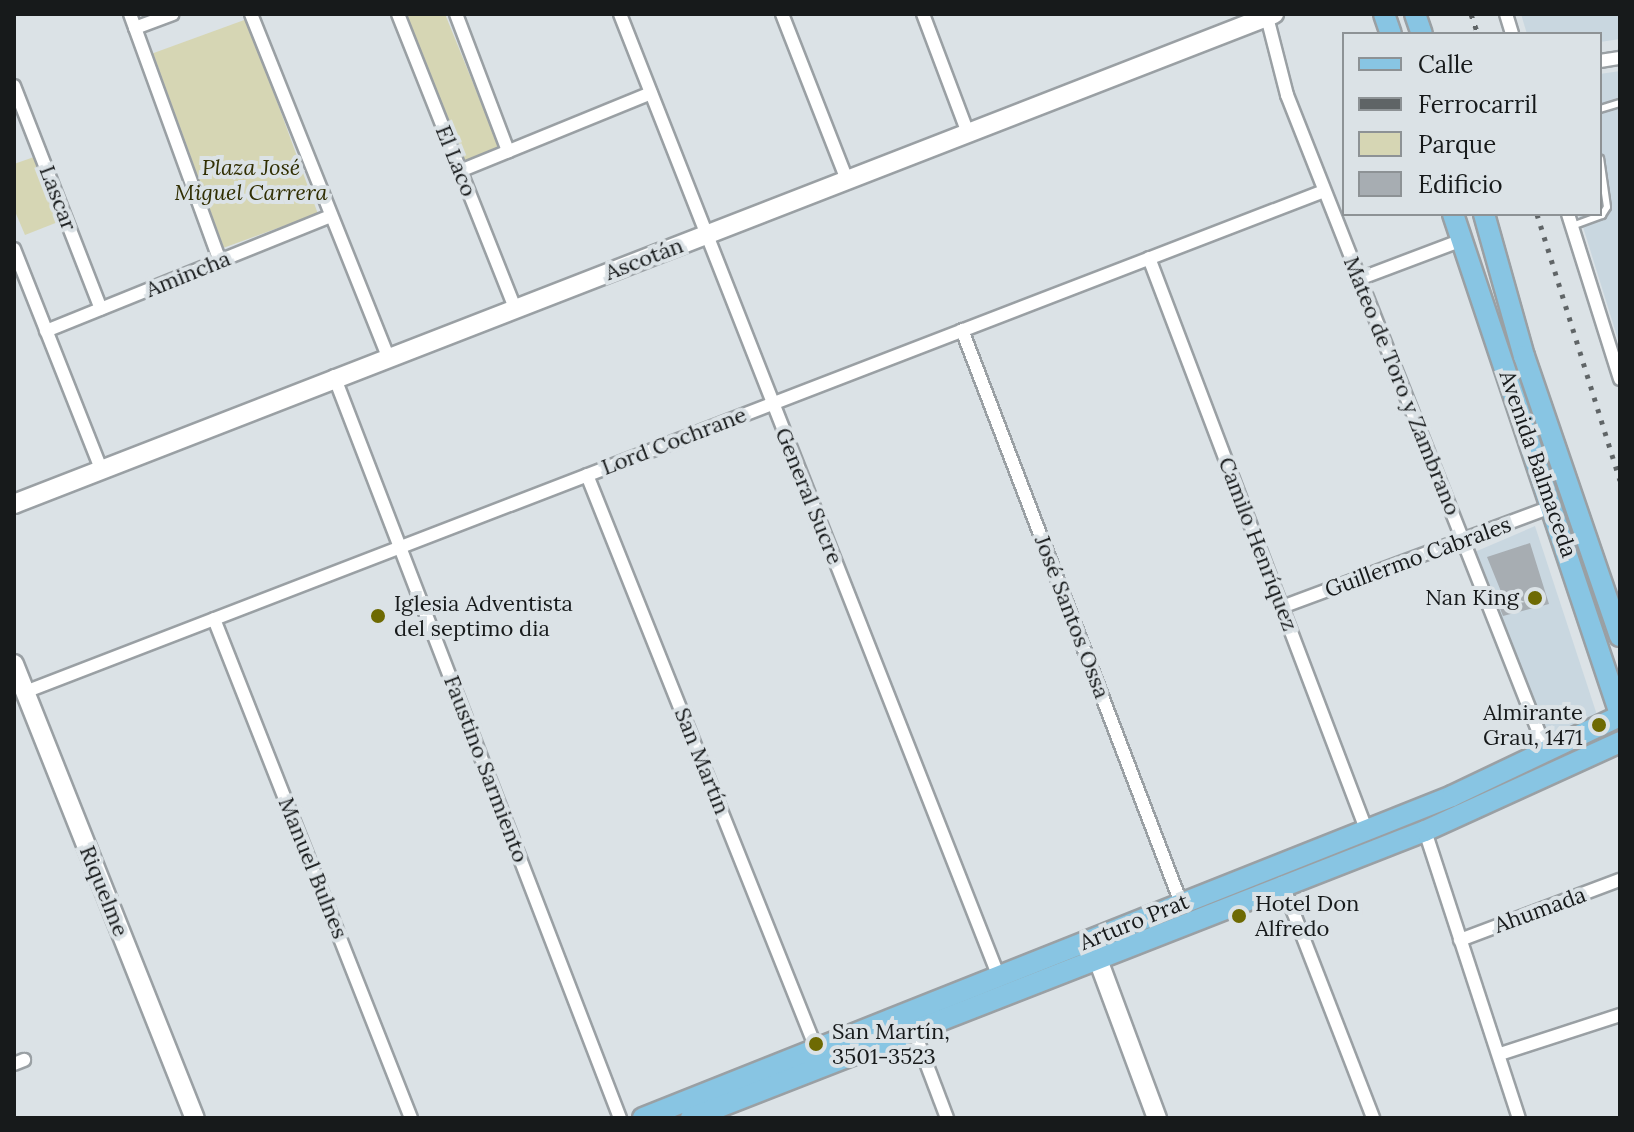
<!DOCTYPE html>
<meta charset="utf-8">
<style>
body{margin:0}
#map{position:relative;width:1634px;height:1132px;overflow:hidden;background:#dbe2e6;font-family:Lora,serif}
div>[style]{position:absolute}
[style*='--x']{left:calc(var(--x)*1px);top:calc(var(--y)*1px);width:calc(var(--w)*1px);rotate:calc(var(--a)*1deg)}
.built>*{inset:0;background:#c9d7e0}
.green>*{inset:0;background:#d6d6b4;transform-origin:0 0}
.building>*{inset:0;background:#a7adb2}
.roads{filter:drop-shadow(2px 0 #9aa0a4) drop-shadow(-2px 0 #9aa0a4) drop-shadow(0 2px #9aa0a4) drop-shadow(0 -2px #9aa0a4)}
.lane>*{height:6px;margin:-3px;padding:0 3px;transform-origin:3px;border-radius:3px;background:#fff}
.street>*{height:12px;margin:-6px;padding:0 6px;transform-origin:6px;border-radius:6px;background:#fff}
.secondary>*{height:18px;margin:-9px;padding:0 9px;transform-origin:9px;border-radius:9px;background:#fff}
.primary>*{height:20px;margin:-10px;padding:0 10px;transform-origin:10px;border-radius:10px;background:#88c5e3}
.rail>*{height:5px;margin-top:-2.5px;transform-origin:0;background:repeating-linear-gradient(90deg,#5f6466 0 4px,transparent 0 12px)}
.dots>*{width:22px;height:22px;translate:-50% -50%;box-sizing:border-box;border:4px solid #dbe2e6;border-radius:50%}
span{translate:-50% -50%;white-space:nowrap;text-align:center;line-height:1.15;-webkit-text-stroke:8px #dbe2e6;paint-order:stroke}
.street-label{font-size:22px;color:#171a1b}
.park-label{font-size:22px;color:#312f03;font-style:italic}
.poi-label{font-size:22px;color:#171a1b}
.right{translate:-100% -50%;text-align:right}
.left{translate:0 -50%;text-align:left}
.frame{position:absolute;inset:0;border:16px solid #171a1b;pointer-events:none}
.legend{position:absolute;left:1342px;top:32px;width:260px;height:184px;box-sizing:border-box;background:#dbe2e6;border:2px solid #8d9295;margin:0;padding:10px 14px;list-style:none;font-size:24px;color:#171a1b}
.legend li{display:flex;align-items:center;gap:16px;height:40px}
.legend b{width:40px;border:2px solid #8d9295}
</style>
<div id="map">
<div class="built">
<div style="clip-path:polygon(1521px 14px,1620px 14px,1620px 39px,1600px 42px,1600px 34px,1527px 34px)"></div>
<div style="clip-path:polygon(1620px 71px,1620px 346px,1579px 214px,1600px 214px,1600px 74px)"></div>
<div style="clip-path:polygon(1535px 526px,1597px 715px,1551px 738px,1470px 554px)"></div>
</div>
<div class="green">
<div style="clip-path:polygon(406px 14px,445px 14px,499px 147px,463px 162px)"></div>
<div style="left:247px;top:19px;width:207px;height:100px;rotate:70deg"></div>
<div style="clip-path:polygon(34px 157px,58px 222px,25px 235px,14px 209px,14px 164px)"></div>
</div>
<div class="building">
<div style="clip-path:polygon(1530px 543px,1549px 604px,1503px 616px,1495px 596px,1502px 594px,1487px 557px)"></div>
</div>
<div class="roads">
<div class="lane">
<div style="--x:1600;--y:109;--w:21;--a:-17"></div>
<div style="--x:1572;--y:226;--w:32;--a:-20"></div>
<div style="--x:1602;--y:215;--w:9;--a:-58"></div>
<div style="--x:1607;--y:207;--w:49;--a:-98.1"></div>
</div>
<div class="street">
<div style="--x:130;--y:14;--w:263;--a:70"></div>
<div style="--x:251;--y:14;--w:369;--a:68.2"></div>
<div style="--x:398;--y:14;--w:316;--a:68.3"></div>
<div style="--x:456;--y:14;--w:147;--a:69.2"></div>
<div style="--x:620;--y:14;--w:1035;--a:68.52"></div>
<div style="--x:782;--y:14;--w:178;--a:68.6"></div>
<div style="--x:923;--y:14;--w:127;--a:69.3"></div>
<div style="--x:1506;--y:14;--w:21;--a:73"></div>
<div style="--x:1267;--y:17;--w:81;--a:75.6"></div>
<div style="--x:1287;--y:95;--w:708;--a:68.44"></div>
<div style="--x:135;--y:28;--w:40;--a:-20.2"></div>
<div style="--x:1600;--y:61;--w:20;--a:-9"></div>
<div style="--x:14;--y:86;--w:239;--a:68.7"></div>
<div style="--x:460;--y:171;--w:206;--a:-22.2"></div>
<div style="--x:1568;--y:214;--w:173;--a:72.5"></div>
<div style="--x:14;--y:249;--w:237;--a:68.4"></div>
<div style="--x:1149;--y:258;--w:611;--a:69.19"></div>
<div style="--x:1359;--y:279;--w:110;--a:-20.7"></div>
<div style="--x:962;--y:330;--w:613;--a:69.08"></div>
<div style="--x:46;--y:331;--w:306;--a:-22"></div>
<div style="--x:334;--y:376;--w:795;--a:68.92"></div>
<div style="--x:587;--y:475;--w:617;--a:68.22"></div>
<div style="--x:1282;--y:607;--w:290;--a:-20.4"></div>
<div style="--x:214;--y:619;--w:536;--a:68.46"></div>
<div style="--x:25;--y:692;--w:1392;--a:-21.09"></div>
<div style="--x:1425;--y:831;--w:302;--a:71.9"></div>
<div style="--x:1282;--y:883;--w:252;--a:68.8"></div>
<div style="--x:1460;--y:940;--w:171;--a:-20.6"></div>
<div style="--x:914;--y:1031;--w:93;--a:69.2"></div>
<div style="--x:1500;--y:1054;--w:126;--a:-18"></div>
<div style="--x:14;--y:1064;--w:11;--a:-22"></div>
</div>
<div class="secondary">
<div style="--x:14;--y:504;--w:1352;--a:-21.25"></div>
<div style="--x:14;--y:664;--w:489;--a:68.3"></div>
<div style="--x:1097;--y:957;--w:172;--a:69.6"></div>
</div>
<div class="primary">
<div style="--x:1384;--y:14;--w:21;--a:71"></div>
<div style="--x:1415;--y:14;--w:21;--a:71"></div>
<div style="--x:1453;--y:214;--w:527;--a:71.53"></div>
<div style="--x:1484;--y:214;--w:148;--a:74.3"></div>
<div style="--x:1524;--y:356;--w:296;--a:71.1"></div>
<div style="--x:643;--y:1118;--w:871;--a:-21.7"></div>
<div style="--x:1452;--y:796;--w:186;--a:-25.5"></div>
<div style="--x:691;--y:1118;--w:788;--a:-21.36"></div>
<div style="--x:1425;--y:831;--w:214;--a:-24.5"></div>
</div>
</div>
<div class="rail">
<div style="--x:1471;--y:14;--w:21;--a:71"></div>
<div style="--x:1537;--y:214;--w:279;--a:72.7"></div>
</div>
<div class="dots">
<div style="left:1535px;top:598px;background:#6e6a03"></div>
<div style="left:378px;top:616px;background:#6e6a03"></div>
<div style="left:1599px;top:725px;background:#6e6a03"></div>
<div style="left:1239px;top:916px;background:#6e6a03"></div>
<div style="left:816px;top:1044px;background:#6e6a03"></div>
</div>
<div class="street-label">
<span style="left:456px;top:161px;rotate:68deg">El Laco</span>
<span style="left:58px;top:198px;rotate:69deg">Lascar</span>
<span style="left:644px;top:259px;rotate:-21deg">Ascotán</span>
<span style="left:188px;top:274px;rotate:-22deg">Amincha</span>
<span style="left:1402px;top:386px;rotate:68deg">Mateo de Toro y Zambrano</span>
<span style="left:674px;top:441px;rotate:-21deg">Lord Cochrane</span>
<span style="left:1538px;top:464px;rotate:71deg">Avenida Balmaceda</span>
<span style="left:809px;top:496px;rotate:68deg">General Sucre</span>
<span style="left:1258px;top:544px;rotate:69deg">Camilo Henríquez</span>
<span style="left:1418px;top:557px;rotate:-20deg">Guillermo Cabrales</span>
<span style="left:1072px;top:617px;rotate:69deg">José Santos Ossa</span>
<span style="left:702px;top:761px;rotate:68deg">San Martín</span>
<span style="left:486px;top:769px;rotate:69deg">Faustino Sarmiento</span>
<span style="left:313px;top:868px;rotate:68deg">Manuel Bulnes</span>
<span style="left:104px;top:891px;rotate:68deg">Riquelme</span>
<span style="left:1540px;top:910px;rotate:-20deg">Ahumada</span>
<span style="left:1134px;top:922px;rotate:-22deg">Arturo Prat</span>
</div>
<div class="park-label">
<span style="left:251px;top:180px">Plaza José<br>Miguel Carrera</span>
</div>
<div class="poi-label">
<span class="right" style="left:1519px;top:598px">Nan King</span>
<span class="left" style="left:394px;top:616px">Iglesia Adventista<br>del septimo dia</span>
<span class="right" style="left:1583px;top:725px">Almirante<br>Grau, 1471</span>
<span class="left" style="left:1255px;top:916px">Hotel Don<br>Alfredo</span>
<span class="left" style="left:832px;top:1044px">San Martín,<br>3501-3523</span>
</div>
<div class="frame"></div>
<ul class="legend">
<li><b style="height:10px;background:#88c5e3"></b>Calle</li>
<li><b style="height:10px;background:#5f6466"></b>Ferrocarril</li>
<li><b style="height:22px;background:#d6d6b4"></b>Parque</li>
<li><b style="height:22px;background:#a7adb2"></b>Edificio</li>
</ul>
</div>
